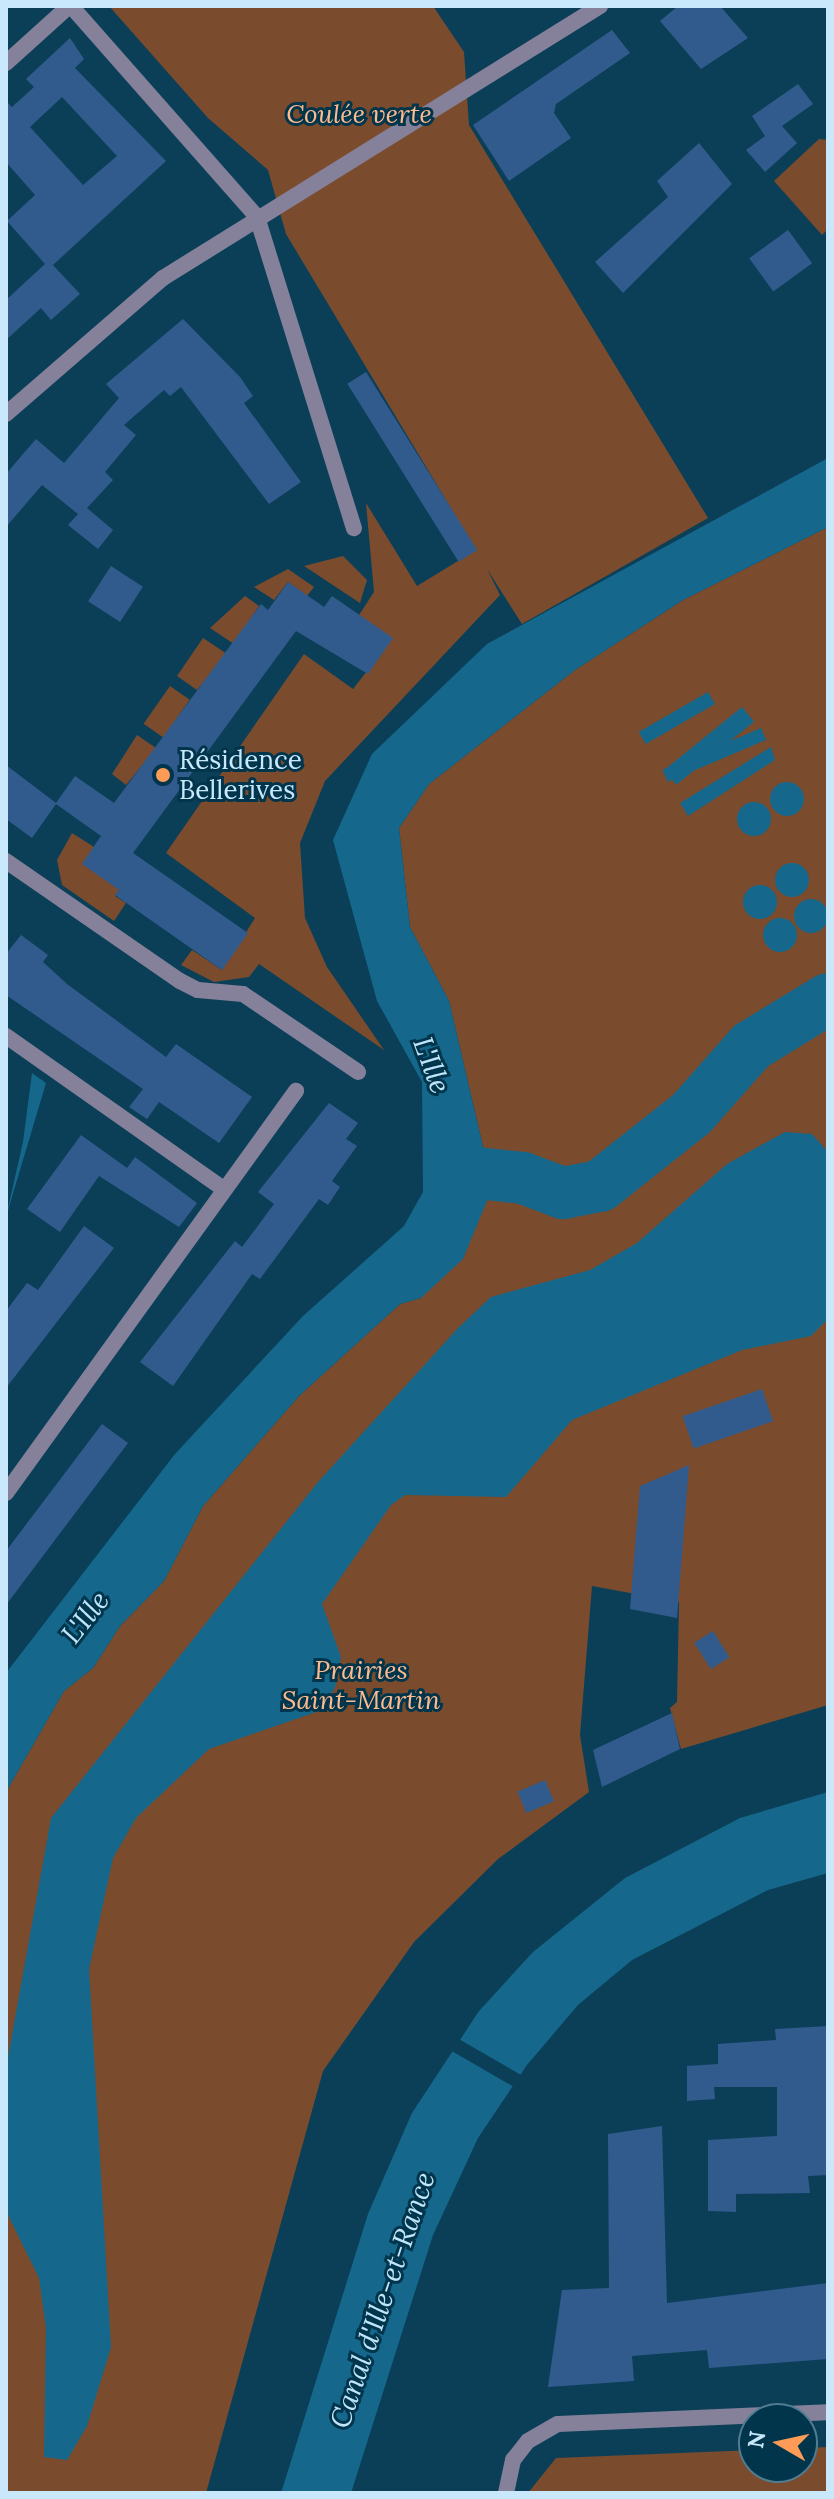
<!DOCTYPE html>
<meta charset="utf-8">
<style>
body{margin:0}
#map{position:relative;width:834px;height:2499px;overflow:hidden;background:#0b3f58;font-family:Lora,serif}
div>[style]{position:absolute}
[style*='--x']{left:calc(var(--x)*1px);top:calc(var(--y)*1px);width:calc(var(--w)*1px);rotate:calc(var(--a)*1deg)}
.green>*{inset:0;background:#7a4c2d;transform-origin:0 0}
.water>*{inset:0;background:#15678c;transform-origin:0 0}
.round{border-radius:50%}
.pier>*{inset:0;background:#0b3f58;transform-origin:0 0}
.river>*{height:52px;margin:-26px;padding:0 26px;transform-origin:26px;border-radius:26px;background:#15678c}
.building>*{inset:0;background:#315b8d;transform-origin:0 0}
.minor>*{height:16px;margin:-8px;padding:0 8px;transform-origin:8px;border-radius:8px;background:#86819a}
.tertiary>*{height:16px;margin:-8px;padding:0 8px;transform-origin:8px;border-radius:8px;background:#86819a}
.dots>*{width:22px;height:22px;translate:-50% -50%;box-sizing:border-box;border:4px solid #00354c;border-radius:50%}
span{translate:-50% -50%;white-space:nowrap;text-align:center;line-height:1.15;-webkit-text-stroke:6px #00354c;paint-order:stroke}
.park-label{font-size:26px;color:#ffba8d;font-style:italic}
.poi-label{font-size:26px;color:#c9e8fb}
.left{translate:0 -50%;text-align:left}
.water-label{font-size:28px;color:#bfe5fb;font-style:italic}
.frame{position:absolute;inset:0;border:8px solid #c9e8fb;pointer-events:none}
.north{position:absolute;left:738px;top:2403px;width:80px;height:80px;box-sizing:border-box;background:#00354c;border:2px solid #507d92;border-radius:50%;rotate:279deg;font-size:22px;font-weight:700;line-height:32px;text-align:center;color:#c9e8fb}
.north::after{content:'';display:block;margin:auto;width:28px;height:36px;background:#fe9c57;clip-path:polygon(50% 0,100% 100%,50% 72%,0 100%)}
</style>
<div id="map">
<div class="green">
<div style="clip-path:polygon(109px 6px,433px 6px,464px 52px,469px 125px,708px 518px,522px 624px,487px 569px,500px 595px,325px 781px,300px 843px,305px 918px,327px 967px,384px 1050px,259px 964px,249px 977px,214px 982px,181px 965px,192px 950px,222px 970px,255px 918px,166px 853px,304px 654px,353px 689px,392px 639px,359px 615px,374px 592px,366px 503px,417px 586px,476px 550px,286px 234px,268px 170px,208px 118px)"></div>
<div style="clip-path:polygon(819px 139px,828px 140px,828px 229px,822px 235px,774px 181px)"></div>
<div style="clip-path:polygon(828px 527px,828px 1705px,681px 1749px,670px 1708px,677px 1702px,679px 1602px,592px 1586px,580px 1735px,589px 1792px,498px 1859px,414px 1942px,323px 2071px,206px 2493px,6px 2493px,6px 1792px,64px 1691px,93px 1668px,120px 1626px,164px 1581px,203px 1506px,299px 1396px,400px 1304px,421px 1298px,496px 1179px,519px 1180px,518px 1172px,484px 1151px,449px 1001px,410px 927px,399px 828px,429px 784px,575px 670px,683px 600px)"></div>
<div style="clip-path:polygon(343px 556px,367px 580px,360px 603px,304px 566px)"></div>
<div style="clip-path:polygon(288px 569px,314px 587px,307px 596px,288px 582px,274px 600px,254px 587px)"></div>
<div style="clip-path:polygon(245px 596px,259px 606px,234px 644px,210px 628px)"></div>
<div style="clip-path:polygon(203px 638px,227px 654px,197px 690px,177px 676px)"></div>
<div style="left:170px;top:686px;width:24px;height:46px;rotate:35deg"></div>
<div style="clip-path:polygon(137px 735px,156px 748px,126px 785px,112px 774px)"></div>
<div style="clip-path:polygon(72px 833px,94px 847px,119px 890px,115px 896px,126px 903px,114px 921px,62px 885px,57px 860px)"></div>
<div style="clip-path:polygon(828px 2447px,828px 2493px,528px 2493px,556px 2458px,754px 2450px,754px 2467px,802px 2467px,802px 2448px)"></div>
</div>
<div class="water">
<div style="clip-path:polygon(828px 458px,828px 527px,683px 600px,575px 670px,429px 784px,399px 828px,410px 927px,449px 1001px,484px 1151px,523px 1178px,496px 1179px,463px 1259px,421px 1298px,400px 1304px,299px 1396px,203px 1506px,164px 1581px,120px 1626px,93px 1668px,64px 1691px,6px 1792px,6px 1673px,175px 1454px,303px 1316px,404px 1226px,423px 1192px,422px 1082px,377px 1001px,333px 840px,372px 754px,487px 644px)"></div>
<div style="left:708px;top:692px;width:14px;height:80px;rotate:60deg"></div>
<div style="left:742px;top:707px;width:19px;height:100px;rotate:51deg"></div>
<div style="left:761px;top:728px;width:13px;height:107px;rotate:67deg"></div>
<div style="clip-path:polygon(771px 747px,775px 760px,688px 816px,680px 803px)"></div>
<div class="round" style="left:770px;top:782px;width:34px;height:34px"></div>
<div class="round" style="left:737px;top:802px;width:34px;height:34px"></div>
<div class="round" style="left:775px;top:863px;width:34px;height:34px"></div>
<div class="round" style="left:743px;top:885px;width:34px;height:34px"></div>
<div class="round" style="left:794px;top:899px;width:34px;height:34px"></div>
<div class="round" style="left:763px;top:918px;width:34px;height:34px"></div>
<div style="clip-path:polygon(32px 1073px,46px 1083px,6px 1217px,23px 1142px)"></div>
<div style="clip-path:polygon(785px 1132px,812px 1134px,828px 1152px,828px 1319px,811px 1336px,742px 1350px,572px 1420px,506px 1497px,405px 1495px,391px 1505px,322px 1604px,341px 1657px,335px 1688px,319px 1711px,209px 1749px,136px 1818px,113px 1858px,89px 1969px,111px 2347px,87px 2426px,67px 2460px,44px 2457px,46px 2328px,39px 2278px,6px 2211px,6px 2068px,51px 1818px,318px 1482px,458px 1328px,491px 1297px,590px 1270px,637px 1243px,727px 1164px)"></div>
<div style="clip-path:polygon(828px 1792px,828px 1873px,768px 1890px,632px 1960px,578px 2005px,527px 2065px,478px 2138px,433px 2235px,351px 2493px,281px 2493px,368px 2214px,412px 2113px,479px 2011px,533px 1952px,625px 1878px,740px 1818px)"></div>
</div>
<div class="pier">
<div style="left:457px;top:2038px;width:77px;height:14px;rotate:30deg"></div>
</div>
<div class="river">
<div style="--x:459;--y:1171;--w:64;--a:6.2"></div>
<div style="--x:523;--y:1178;--w:43;--a:20.6"></div>
<div style="--x:563;--y:1193;--w:38;--a:-11"></div>
<div style="--x:600;--y:1186;--w:117;--a:-38.4"></div>
<div style="--x:692;--y:1113;--w:89;--a:-48.6"></div>
<div style="--x:751;--y:1046;--w:90;--a:-31.4"></div>
</div>
<div class="building">
<div style="clip-path:polygon(678px 6px,720px 6px,748px 38px,701px 69px,660px 21px)"></div>
<div style="clip-path:polygon(612px 30px,630px 53px,556px 104px,554px 113px,571px 138px,509px 181px,473px 125px)"></div>
<div style="clip-path:polygon(evenodd,70px 38px,84px 59px,75px 68px,166px 161px,53px 265px,80px 294px,51px 320px,41px 308px,6px 340px,6px 300px,45px 264px,7px 221px,35px 195px,6px 162px,6px 101px,12px 107px,34px 87px,26px 79px,70px 38px,62px 97px,117px 156px,83px 185px,30px 127px,62px 97px)"></div>
<div style="clip-path:polygon(798px 84px,813px 104px,782px 126px,797px 143px,765px 172px,746px 150px,765px 136px,752px 116px)"></div>
<div style="clip-path:polygon(699px 143px,732px 184px,623px 293px,595px 262px,668px 197px,657px 181px)"></div>
<div style="left:788px;top:230px;width:41px;height:48px;rotate:54deg"></div>
<div style="clip-path:polygon(183px 319px,240px 377px,253px 396px,244px 403px,301px 482px,269px 504px,181px 387px,170px 396px,164px 390px,124px 425px,136px 435px,105px 472px,113px 480px,87px 508px,113px 530px,98px 549px,68px 525px,78px 514px,42px 485px,6px 527px,6px 474px,23px 454px,36px 439px,64px 463px,119px 398px,106px 384px)"></div>
<div style="left:366px;top:372px;width:210px;height:22px;rotate:58deg"></div>
<div style="left:111px;top:566px;width:38px;height:42px;rotate:33deg"></div>
<div style="clip-path:polygon(288px 582px,324px 607px,332px 596px,393px 638px,368px 674px,296px 631px,133px 853px,248px 933px,222px 970px,115px 895px,119px 890px,82px 864px,101px 836px,56px 804px,32px 838px,6px 819px,6px 765px,56px 803px,75px 776px,114px 803px,261px 604px,268px 610px)"></div>
<div style="clip-path:polygon(21px 935px,48px 955px,43px 962px,67px 984px,166px 1057px,176px 1044px,252px 1097px,219px 1143px,159px 1102px,147px 1119px,129px 1107px,143px 1089px,6px 995px,6px 954px)"></div>
<div style="clip-path:polygon(329px 1103px,358px 1123px,346px 1139px,357px 1146px,332px 1181px,340px 1187px,328px 1205px,319px 1199px,260px 1279px,252px 1274px,173px 1386px,140px 1362px,235px 1241px,242px 1247px,274px 1204px,258px 1192px)"></div>
<div style="clip-path:polygon(81px 1135px,127px 1168px,135px 1157px,197px 1203px,179px 1227px,99px 1176px,60px 1232px,27px 1209px)"></div>
<div style="clip-path:polygon(84px 1226px,114px 1248px,6px 1388px,6px 1311px,27px 1283px,38px 1290px)"></div>
<div style="left:762px;top:1389px;width:34px;height:84px;rotate:71deg"></div>
<div style="clip-path:polygon(102px 1424px,128px 1443px,6px 1605px,6px 1551px)"></div>
<div style="clip-path:polygon(689px 1465px,677px 1618px,630px 1609px,640px 1486px)"></div>
<div style="left:713px;top:1631px;width:31px;height:22px;rotate:58deg"></div>
<div style="clip-path:polygon(672px 1713px,680px 1749px,602px 1787px,593px 1750px)"></div>
<div style="left:545px;top:1780px;width:23px;height:30px;rotate:67deg"></div>
<div style="clip-path:polygon(828px 2026px,828px 2175px,808px 2176px,810px 2193px,736px 2194px,736px 2212px,708px 2211px,708px 2140px,777px 2136px,777px 2087px,714px 2087px,715px 2099px,687px 2101px,687px 2066px,718px 2064px,718px 2044px,776px 2040px,775px 2029px)"></div>
<div style="clip-path:polygon(662px 2126px,667px 2303px,828px 2283px,828px 2359px,709px 2368px,707px 2350px,632px 2356px,634px 2381px,548px 2387px,562px 2290px,609px 2288px,608px 2134px)"></div>
</div>
<div class="minor">
<div style="--x:71;--y:6;--w:281;--a:48.6"></div>
<div style="--x:257;--y:217;--w:326;--a:72.7"></div>
<div style="--x:6;--y:63;--w:85;--a:-42.1"></div>
<div style="--x:6;--y:861;--w:211;--a:34.6"></div>
<div style="--x:180;--y:981;--w:20;--a:27"></div>
<div style="--x:198;--y:990;--w:45;--a:5.1"></div>
<div style="--x:243;--y:994;--w:139;--a:34.1"></div>
<div style="--x:6;--y:1036;--w:266;--a:35.1"></div>
<div style="--x:6;--y:1493;--w:496;--a:-54.2"></div>
<div style="--x:506;--y:2493;--w:34;--a:-78"></div>
<div style="--x:513;--y:2460;--w:24;--a:-52"></div>
<div style="--x:528;--y:2441;--w:34;--a:-30"></div>
<div style="--x:558;--y:2424;--w:270;--a:-2.5"></div>
</div>
<div class="tertiary">
<div style="--x:6;--y:414;--w:208;--a:-40.9"></div>
<div style="--x:163;--y:278;--w:515;--a:-31.9"></div>
</div>
<div class="dots">
<div style="left:163px;top:775px;background:#fe9c57"></div>
</div>
<div class="park-label">
<span style="left:359px;top:114px">Coulée verte</span>
<span style="left:361px;top:1685px">Prairies<br>Saint-Martin</span>
</div>
<div class="poi-label">
<span class="left" style="left:179px;top:775px">Résidence<br>Bellerives</span>
</div>
<div class="water-label">
<span style="left:432px;top:1065px;rotate:70deg">L'Ille</span>
<span style="left:85px;top:1617px;rotate:-52deg">L'Ille</span>
<span style="left:382px;top:2300px;rotate:-71deg">Canal d'Ille-et-Rance</span>
</div>
<div class="frame"></div>
<div class="north">N</div>
</div>
